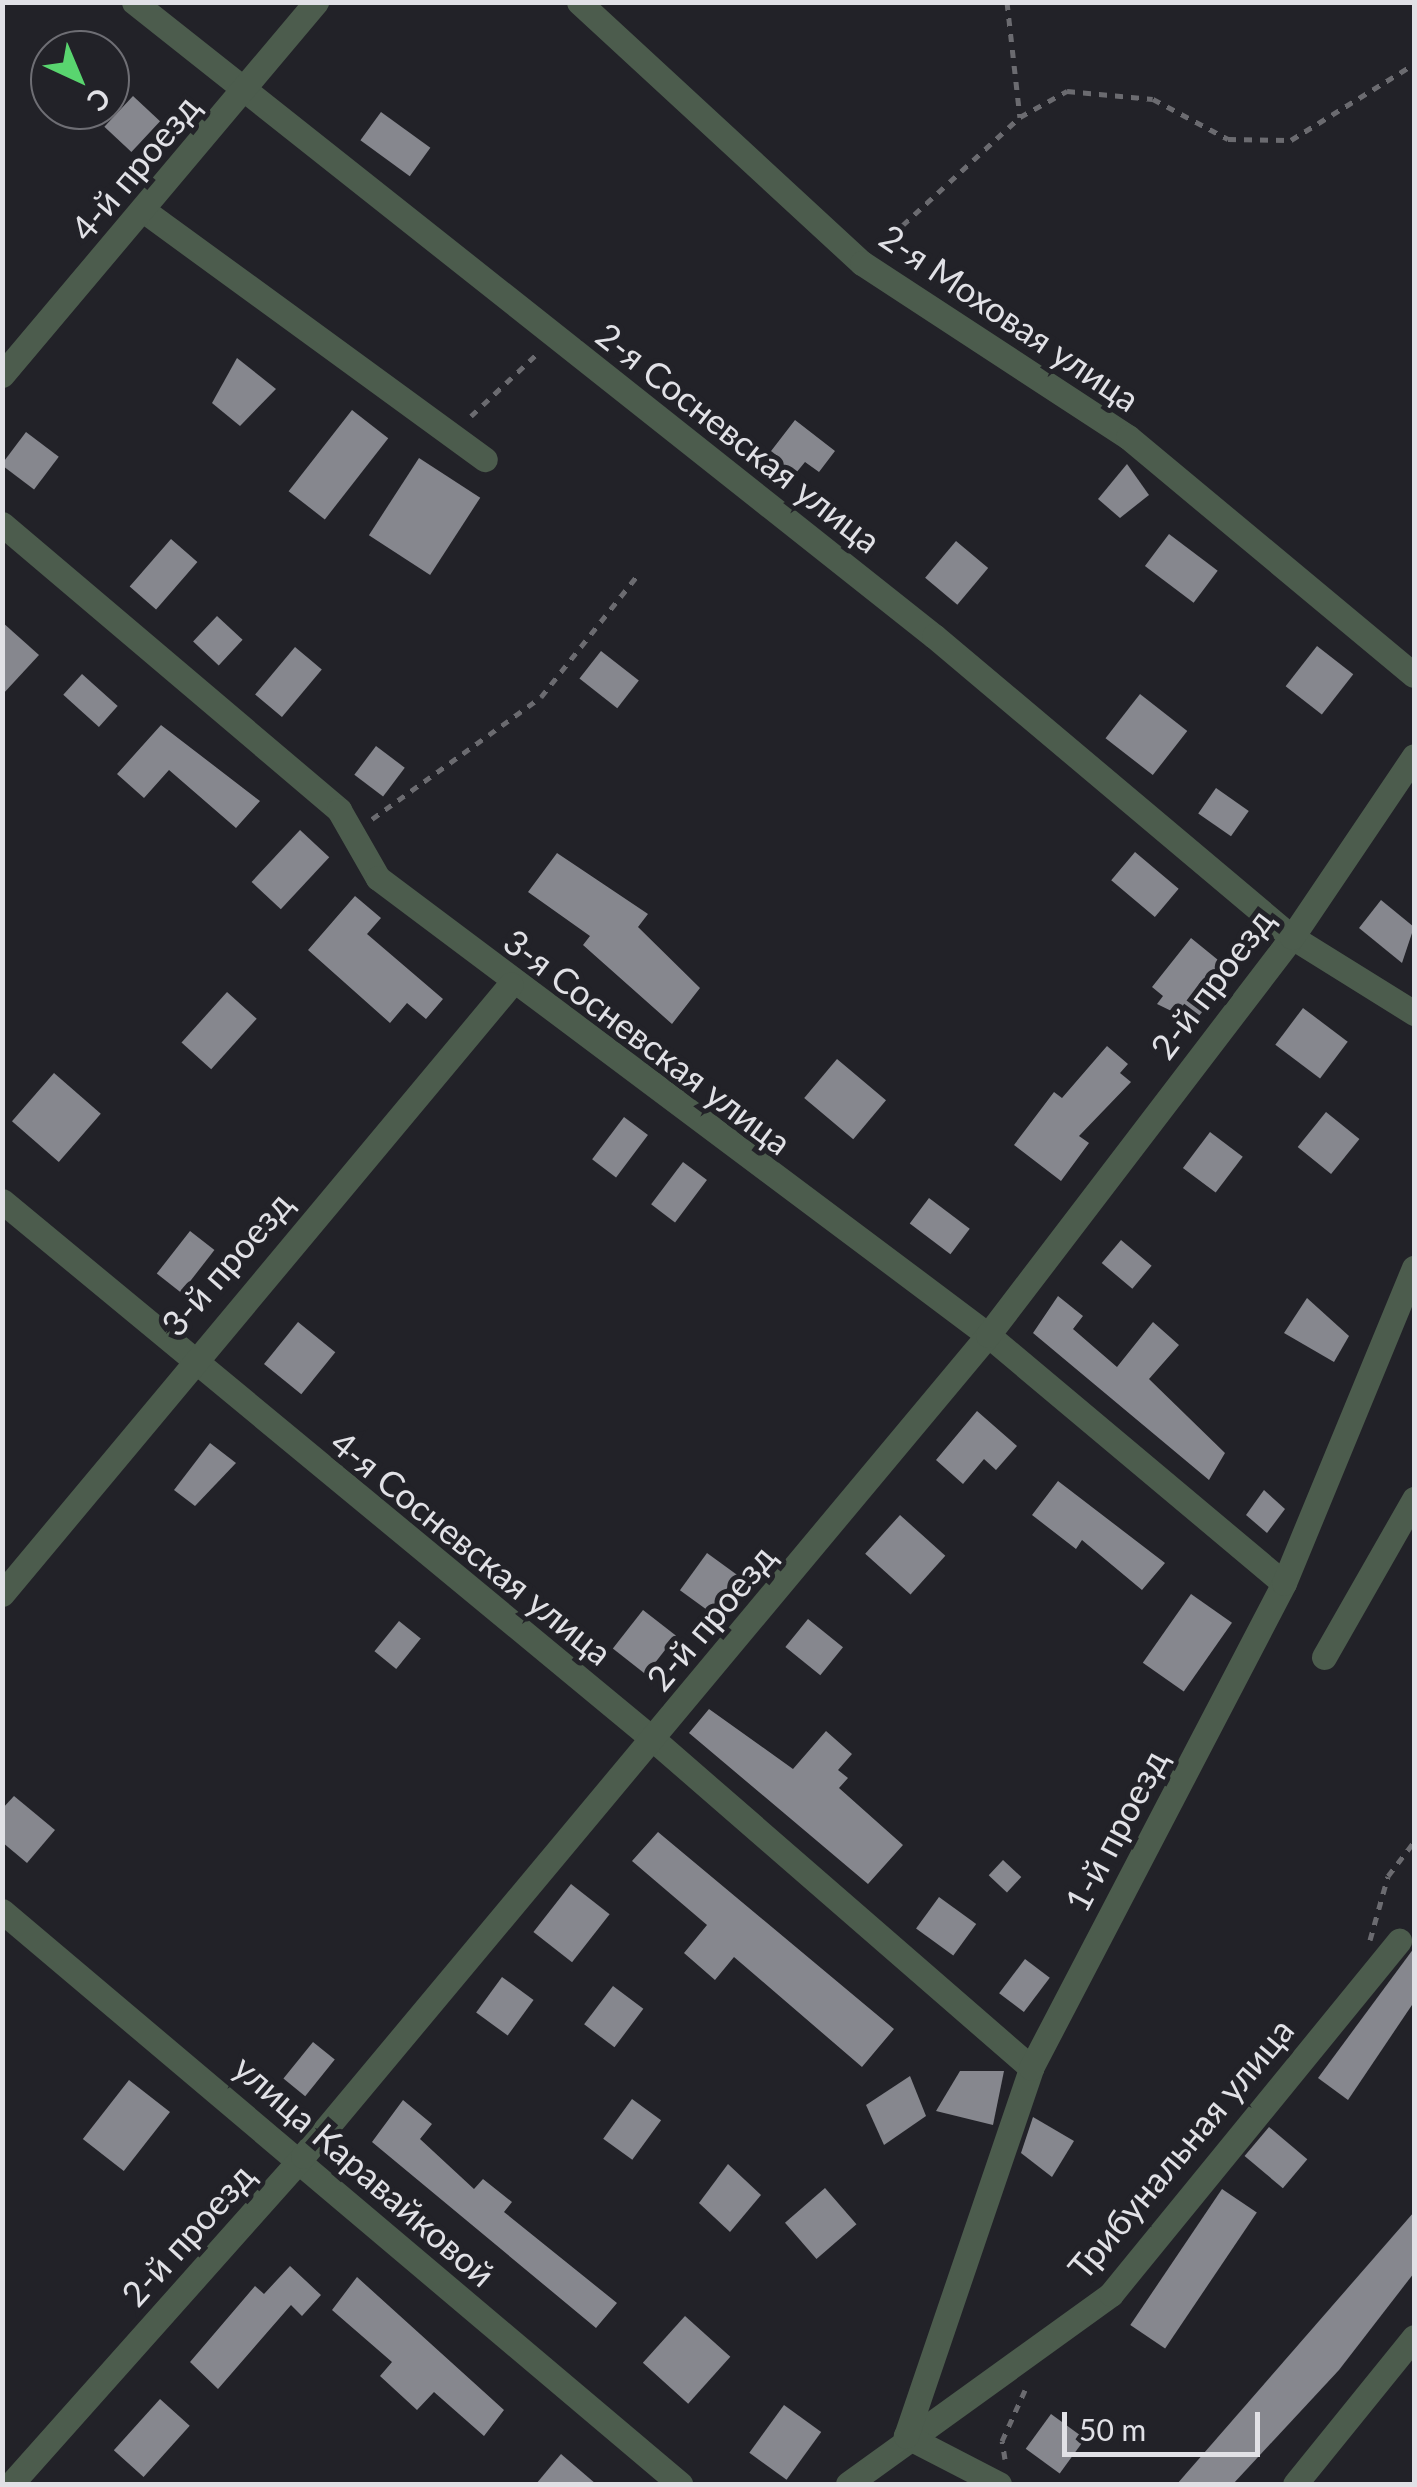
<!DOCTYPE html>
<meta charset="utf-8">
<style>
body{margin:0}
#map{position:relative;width:1417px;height:2487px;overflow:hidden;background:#222228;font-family:Lato,sans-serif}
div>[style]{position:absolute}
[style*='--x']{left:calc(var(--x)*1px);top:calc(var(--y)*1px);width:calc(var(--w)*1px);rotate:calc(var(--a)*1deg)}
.building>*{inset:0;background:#86878e;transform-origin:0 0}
.path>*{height:5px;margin-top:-2.5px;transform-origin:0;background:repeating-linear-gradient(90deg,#6b6b70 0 8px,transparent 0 16px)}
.minor>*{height:25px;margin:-12.5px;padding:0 12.5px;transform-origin:12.5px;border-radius:12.5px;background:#4c5c4d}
span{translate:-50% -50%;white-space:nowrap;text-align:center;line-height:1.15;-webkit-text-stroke:10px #222228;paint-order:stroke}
.street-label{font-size:35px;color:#e1e1e6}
.frame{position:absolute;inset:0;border:5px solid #e1e1e6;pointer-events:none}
.north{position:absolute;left:30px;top:30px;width:100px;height:100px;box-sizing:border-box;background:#222228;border:2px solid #6e6e74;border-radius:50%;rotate:136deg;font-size:28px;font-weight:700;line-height:40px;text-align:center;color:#e1e1e6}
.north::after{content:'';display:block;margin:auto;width:35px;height:45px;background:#59d56f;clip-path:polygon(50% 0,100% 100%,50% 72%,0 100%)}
.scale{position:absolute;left:1062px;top:2412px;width:198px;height:45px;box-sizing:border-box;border:5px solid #e1e1e6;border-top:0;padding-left:12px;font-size:30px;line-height:35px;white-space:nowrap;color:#e1e1e6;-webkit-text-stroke:8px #222228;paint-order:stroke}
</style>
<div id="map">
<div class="building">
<div style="left:133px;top:96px;width:37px;height:42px;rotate:43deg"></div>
<div style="left:381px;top:112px;width:61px;height:35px;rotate:36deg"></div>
<div style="clip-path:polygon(237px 358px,276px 389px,240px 426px,212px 403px)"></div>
<div style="left:352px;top:410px;width:46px;height:103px;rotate:38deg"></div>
<div style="clip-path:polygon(795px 420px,835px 451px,819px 472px,805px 462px,787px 484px,761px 464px)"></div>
<div style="left:26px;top:432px;width:41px;height:41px;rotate:37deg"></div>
<div style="left:419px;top:458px;width:73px;height:92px;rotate:33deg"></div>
<div style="clip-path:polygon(1127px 464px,1149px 495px,1120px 518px,1098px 499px)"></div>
<div style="left:1169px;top:534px;width:61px;height:40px;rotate:37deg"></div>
<div style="left:171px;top:539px;width:35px;height:63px;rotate:41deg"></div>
<div style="left:956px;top:541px;width:42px;height:48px;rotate:40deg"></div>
<div style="left:217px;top:616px;width:35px;height:35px;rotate:43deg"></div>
<div style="clip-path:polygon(2px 622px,39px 655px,2px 695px)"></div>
<div style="left:1317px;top:646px;width:46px;height:51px;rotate:38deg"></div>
<div style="left:295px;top:647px;width:35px;height:62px;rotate:40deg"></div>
<div style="left:601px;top:651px;width:48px;height:35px;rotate:38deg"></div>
<div style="left:82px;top:674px;width:48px;height:28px;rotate:42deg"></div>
<div style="left:1140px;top:694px;width:60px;height:56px;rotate:38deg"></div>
<div style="clip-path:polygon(161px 725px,260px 801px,236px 828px,169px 770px,144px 798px,117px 774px)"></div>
<div style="left:376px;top:746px;width:36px;height:36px;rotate:37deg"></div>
<div style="left:1216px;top:788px;width:40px;height:31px;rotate:35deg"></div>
<div style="left:300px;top:830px;width:40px;height:71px;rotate:43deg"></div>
<div style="left:1135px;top:852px;width:57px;height:37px;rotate:40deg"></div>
<div style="clip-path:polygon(557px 853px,648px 914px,638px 927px,700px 988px,672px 1024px,583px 945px,590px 936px,528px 892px)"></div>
<div style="clip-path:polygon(355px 896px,381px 918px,367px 934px,443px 999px,426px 1019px,407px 1003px,390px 1023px,308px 950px)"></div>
<div style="clip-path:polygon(1381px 900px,1414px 927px,1402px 963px,1359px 928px)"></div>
<div style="clip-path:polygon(1191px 938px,1234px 973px,1194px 1022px,1157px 1004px,1163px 996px,1152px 987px)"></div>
<div style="left:227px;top:992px;width:40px;height:68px;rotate:42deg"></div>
<div style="left:1303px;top:1008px;width:56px;height:46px;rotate:37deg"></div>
<div style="clip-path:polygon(1107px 1046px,1128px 1064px,1120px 1073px,1131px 1082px,1079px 1136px,1089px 1143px,1061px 1181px,1014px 1145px,1054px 1092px,1062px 1098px)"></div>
<div style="left:837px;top:1059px;width:64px;height:51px;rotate:40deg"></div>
<div style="left:54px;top:1073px;width:62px;height:64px;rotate:41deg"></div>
<div style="left:1326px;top:1112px;width:43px;height:45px;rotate:39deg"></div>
<div style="left:624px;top:1117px;width:30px;height:53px;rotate:37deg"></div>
<div style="left:1210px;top:1132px;width:41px;height:45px;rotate:37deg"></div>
<div style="left:683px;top:1162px;width:30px;height:53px;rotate:37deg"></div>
<div style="left:929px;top:1198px;width:51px;height:32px;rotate:37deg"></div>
<div style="left:190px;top:1231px;width:31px;height:54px;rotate:38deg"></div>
<div style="left:1121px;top:1240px;width:40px;height:30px;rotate:40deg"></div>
<div style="clip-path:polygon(1058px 1296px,1083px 1316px,1073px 1329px,1117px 1367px,1153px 1322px,1179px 1345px,1149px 1379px,1225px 1453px,1209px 1480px,1033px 1333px)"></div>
<div style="clip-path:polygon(1307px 1298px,1349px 1336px,1334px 1362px,1284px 1333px)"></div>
<div style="left:298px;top:1322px;width:48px;height:54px;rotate:39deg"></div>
<div style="clip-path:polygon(977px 1411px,1017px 1446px,996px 1470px,984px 1459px,963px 1484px,936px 1460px)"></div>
<div style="clip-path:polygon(210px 1443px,236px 1463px,195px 1506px,174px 1490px)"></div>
<div style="clip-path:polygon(1058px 1481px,1165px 1563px,1142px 1590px,1082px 1540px,1076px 1549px,1032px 1515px)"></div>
<div style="clip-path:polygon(1264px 1490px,1285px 1509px,1267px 1533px,1246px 1515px)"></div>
<div style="left:900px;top:1515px;width:61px;height:52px;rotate:42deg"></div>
<div style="left:707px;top:1553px;width:37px;height:46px;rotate:36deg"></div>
<div style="left:1191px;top:1594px;width:50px;height:84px;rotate:35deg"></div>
<div style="left:643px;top:1610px;width:42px;height:49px;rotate:38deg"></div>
<div style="left:808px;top:1619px;width:45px;height:36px;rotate:39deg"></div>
<div style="left:399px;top:1621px;width:28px;height:39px;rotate:39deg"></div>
<div style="clip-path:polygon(709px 1709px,793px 1769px,826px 1731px,852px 1754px,838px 1770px,848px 1778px,839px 1788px,903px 1845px,868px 1884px,689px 1733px)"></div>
<div style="clip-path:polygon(14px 1796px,55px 1830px,27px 1863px,2px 1842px,2px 1809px)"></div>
<div style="clip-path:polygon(658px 1832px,894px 2029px,862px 2067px,734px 1957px,715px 1980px,684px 1953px,707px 1925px,632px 1861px)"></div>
<div style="left:1003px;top:1860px;width:25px;height:21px;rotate:43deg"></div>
<div style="left:571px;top:1884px;width:49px;height:61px;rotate:38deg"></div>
<div style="left:939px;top:1897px;width:46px;height:39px;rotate:36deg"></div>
<div style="clip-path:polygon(1414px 1948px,1414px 2002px,1348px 2100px,1318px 2078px)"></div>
<div style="left:1025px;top:1959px;width:31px;height:43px;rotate:37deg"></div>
<div style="left:502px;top:1977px;width:39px;height:44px;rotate:36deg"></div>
<div style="left:613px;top:1986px;width:38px;height:48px;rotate:37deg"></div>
<div style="left:313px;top:2042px;width:28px;height:47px;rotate:39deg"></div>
<div style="clip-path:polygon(960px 2071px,1004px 2071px,993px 2125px,936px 2111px)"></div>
<div style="clip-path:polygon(910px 2076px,926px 2116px,884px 2145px,866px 2105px)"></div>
<div style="left:129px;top:2080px;width:52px;height:75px;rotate:38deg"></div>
<div style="left:632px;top:2099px;width:36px;height:49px;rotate:36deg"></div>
<div style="clip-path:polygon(403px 2100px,432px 2124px,420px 2139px,474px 2189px,483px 2179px,512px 2202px,504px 2212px,617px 2303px,596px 2328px,372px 2142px)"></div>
<div style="clip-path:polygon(1033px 2117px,1074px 2141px,1052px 2177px,1021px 2153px)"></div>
<div style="left:1269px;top:2127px;width:50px;height:38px;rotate:40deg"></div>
<div style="clip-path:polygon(728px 2164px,761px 2195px,730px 2232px,699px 2203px)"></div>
<div style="left:825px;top:2188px;width:48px;height:53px;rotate:49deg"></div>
<div style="left:1222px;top:2189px;width:42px;height:164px;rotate:34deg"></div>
<div style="clip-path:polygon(1414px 2212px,1414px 2273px,1339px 2370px,1233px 2484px,1177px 2484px)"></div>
<div style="clip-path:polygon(290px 2266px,321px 2295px,302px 2316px,291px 2305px,218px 2389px,190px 2362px,255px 2286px,264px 2294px)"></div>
<div style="clip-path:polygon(357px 2277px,504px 2410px,484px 2436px,434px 2392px,417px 2410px,380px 2376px,392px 2362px,332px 2310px)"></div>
<div style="left:685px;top:2316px;width:61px;height:63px;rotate:42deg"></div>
<div style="left:160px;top:2399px;width:40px;height:69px;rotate:42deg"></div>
<div style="left:784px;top:2405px;width:46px;height:59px;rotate:36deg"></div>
<div style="left:1051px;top:2414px;width:42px;height:43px;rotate:36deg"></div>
<div style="clip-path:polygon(561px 2454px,596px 2484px,536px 2484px)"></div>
</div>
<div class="path">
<div style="--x:1007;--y:2;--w:116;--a:83.6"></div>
<div style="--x:879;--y:247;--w:192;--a:-42.7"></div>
<div style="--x:1020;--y:117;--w:54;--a:-29"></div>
<div style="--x:1067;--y:91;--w:86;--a:5.3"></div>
<div style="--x:1153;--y:99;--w:85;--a:28.1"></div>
<div style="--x:1228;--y:139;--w:63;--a:0.9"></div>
<div style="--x:1291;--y:140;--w:145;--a:-31.7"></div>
<div style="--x:471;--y:416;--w:93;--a:-43.3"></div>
<div style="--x:372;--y:819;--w:208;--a:-35.8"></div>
<div style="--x:541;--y:697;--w:153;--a:-51.6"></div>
<div style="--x:1370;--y:1940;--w:66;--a:-74.3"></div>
<div style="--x:1388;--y:1876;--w:43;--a:-52.6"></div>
<div style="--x:1005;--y:2459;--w:18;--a:-99"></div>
<div style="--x:1002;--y:2441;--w:56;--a:-65.7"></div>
</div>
<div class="minor">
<div style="--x:134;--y:2;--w:1021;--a:38.4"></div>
<div style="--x:934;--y:636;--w:468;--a:40.1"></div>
<div style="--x:1292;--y:937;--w:144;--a:31.9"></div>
<div style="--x:579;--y:2;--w:385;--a:42.7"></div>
<div style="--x:862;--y:263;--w:318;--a:33.2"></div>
<div style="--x:1128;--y:437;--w:372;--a:39.8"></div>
<div style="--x:143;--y:210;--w:423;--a:36.1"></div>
<div style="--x:2;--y:375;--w:488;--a:-49.9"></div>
<div style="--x:2;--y:524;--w:442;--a:40.3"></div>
<div style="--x:339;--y:810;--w:78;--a:60.2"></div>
<div style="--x:378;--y:878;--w:762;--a:36.84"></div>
<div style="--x:988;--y:1335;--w:386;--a:40"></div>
<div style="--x:2;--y:1201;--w:846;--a:39.58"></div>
<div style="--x:654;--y:1740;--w:500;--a:41"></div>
<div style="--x:2;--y:1594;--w:794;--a:-50.16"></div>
<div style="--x:1324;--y:1657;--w:182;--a:-60.3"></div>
<div style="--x:2;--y:1911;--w:888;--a:40.2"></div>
<div style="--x:11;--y:2484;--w:439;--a:-48.3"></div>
<div style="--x:303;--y:2156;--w:1069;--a:-50.16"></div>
<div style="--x:988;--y:1335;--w:501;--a:-52.63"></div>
<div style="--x:1292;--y:937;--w:218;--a:-56"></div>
<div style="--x:848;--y:2484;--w:324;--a:-35.8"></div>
<div style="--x:1111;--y:2294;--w:456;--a:-50.8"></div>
<div style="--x:999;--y:2484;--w:105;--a:-152.7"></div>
<div style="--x:906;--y:2436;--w:389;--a:-71.2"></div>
<div style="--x:1031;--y:2068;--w:547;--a:-62.45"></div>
<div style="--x:1284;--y:1583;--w:341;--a:-67.6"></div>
<div style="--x:1295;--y:2484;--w:189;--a:-51"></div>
</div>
<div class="street-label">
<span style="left:134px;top:167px;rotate:-50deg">4-й проезд</span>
<span style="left:1010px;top:317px;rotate:34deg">2-я Моховая улица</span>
<span style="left:739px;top:437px;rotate:38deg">2-я Сосневская улица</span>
<span style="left:1211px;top:983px;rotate:-53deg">2-й проезд</span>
<span style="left:648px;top:1041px;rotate:37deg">3-я Сосневская улица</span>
<span style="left:226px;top:1263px;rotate:-49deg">3-й проезд</span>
<span style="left:472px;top:1547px;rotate:39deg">4-я Сосневская улица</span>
<span style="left:710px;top:1617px;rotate:-50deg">2-й проезд</span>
<span style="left:1115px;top:1830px;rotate:-62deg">1-й проезд</span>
<span style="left:1180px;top:2148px;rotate:-50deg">Трибунальная улица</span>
<span style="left:365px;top:2170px;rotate:41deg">улица Каравайковой</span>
<span style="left:187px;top:2234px;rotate:-48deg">2-й проезд</span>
</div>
<div class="frame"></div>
<div class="north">С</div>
<div class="scale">50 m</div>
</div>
